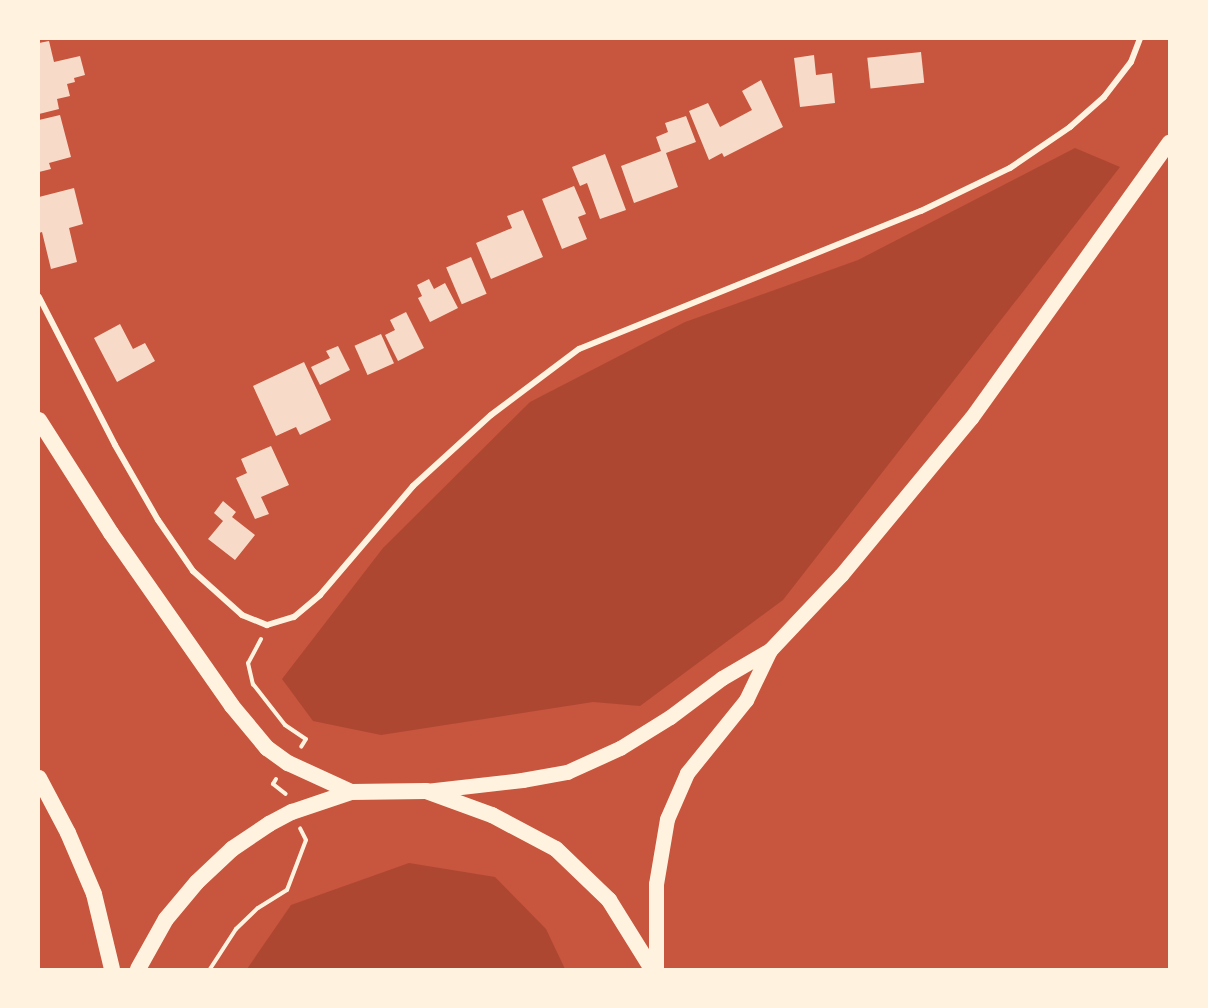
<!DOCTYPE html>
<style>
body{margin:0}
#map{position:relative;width:1208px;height:1008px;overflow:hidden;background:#c8553d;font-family:"IBM Plex Sans",sans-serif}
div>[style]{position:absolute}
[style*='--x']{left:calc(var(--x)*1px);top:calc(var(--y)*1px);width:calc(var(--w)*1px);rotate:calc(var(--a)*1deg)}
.green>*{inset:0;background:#ae4732}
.building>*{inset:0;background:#f7dbc8;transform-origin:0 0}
.path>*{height:4px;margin:-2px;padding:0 2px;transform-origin:2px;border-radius:2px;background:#fff3e0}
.minor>*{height:6px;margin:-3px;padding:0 3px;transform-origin:3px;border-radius:3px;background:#fff3e0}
.primary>*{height:15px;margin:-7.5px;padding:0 7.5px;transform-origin:7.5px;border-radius:7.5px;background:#fff3e0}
.trunk>*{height:16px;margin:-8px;padding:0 8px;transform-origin:8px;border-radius:8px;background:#fff3e0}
span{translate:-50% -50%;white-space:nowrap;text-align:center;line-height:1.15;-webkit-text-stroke:5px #fff3e0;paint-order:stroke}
.frame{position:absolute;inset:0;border:40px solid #fff3e0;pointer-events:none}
</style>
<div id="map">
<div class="green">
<div style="clip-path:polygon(1075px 148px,1120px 167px,783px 600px,640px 706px,593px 702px,381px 735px,313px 721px,282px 679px,383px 548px,530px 402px,685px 322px,858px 260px)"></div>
<div style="clip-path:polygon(409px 863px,495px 877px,546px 929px,565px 969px,247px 969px,291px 905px)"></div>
</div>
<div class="building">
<div style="clip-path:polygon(49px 41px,54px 62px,80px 56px,85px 75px,74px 78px,75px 82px,67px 84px,70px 96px,57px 99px,59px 109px,39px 114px,39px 43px)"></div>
<div style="left:921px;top:52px;width:31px;height:54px;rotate:84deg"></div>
<div style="clip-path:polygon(814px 55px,816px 75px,832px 73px,835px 103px,800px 107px,794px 58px)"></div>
<div style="clip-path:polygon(761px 80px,783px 127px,724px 157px,722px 153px,709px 160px,689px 111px,708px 103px,720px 127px,752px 110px,742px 91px)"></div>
<div style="clip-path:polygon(60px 115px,71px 157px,49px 163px,51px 169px,39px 172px,39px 120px)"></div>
<div style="clip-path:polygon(686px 116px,696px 142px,666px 153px,678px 187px,634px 203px,621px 166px,661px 151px,656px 137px,668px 132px,665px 123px)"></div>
<div style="clip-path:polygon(605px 154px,626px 210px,600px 219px,587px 183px,580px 186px,572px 167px)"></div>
<div style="clip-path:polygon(574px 186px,586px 214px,578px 217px,587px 239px,562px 249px,542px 199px)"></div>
<div style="clip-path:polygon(74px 188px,83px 224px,69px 228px,77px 262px,51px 269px,42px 232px,39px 233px,39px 197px)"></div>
<div style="clip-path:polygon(523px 210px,543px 257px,491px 279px,476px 243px,512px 228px,507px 216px)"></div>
<div style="left:471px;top:257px;width:40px;height:27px;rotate:67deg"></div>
<div style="clip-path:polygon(429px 279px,434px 289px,445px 283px,458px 308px,430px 322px,418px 298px,422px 296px,417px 285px)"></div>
<div style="clip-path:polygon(406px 312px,424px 348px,398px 361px,385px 335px,395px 330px,390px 320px)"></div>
<div style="clip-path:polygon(120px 324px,133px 349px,145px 343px,155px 361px,117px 382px,94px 338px)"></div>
<div style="left:381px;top:334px;width:32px;height:29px;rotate:66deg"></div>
<div style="clip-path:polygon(338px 346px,350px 370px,320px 385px,311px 367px,330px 358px,326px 351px)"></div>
<div style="clip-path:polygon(304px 362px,331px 420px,300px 435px,296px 427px,276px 436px,253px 386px)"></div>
<div style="clip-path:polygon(271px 446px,289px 485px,261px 497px,269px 514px,255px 519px,236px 478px,247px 473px,241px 459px)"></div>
<div style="clip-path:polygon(223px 501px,236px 512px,232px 517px,255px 535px,235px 560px,208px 539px,223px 521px,214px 513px)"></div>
</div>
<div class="path">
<div style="--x:261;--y:639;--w:27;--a:118"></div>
<div style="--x:248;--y:663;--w:22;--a:77"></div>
<div style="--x:253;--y:684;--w:52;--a:52"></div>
<div style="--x:285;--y:725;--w:25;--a:34"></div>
<div style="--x:306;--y:739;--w:9;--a:122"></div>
<div style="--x:276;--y:779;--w:6;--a:121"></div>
<div style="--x:273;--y:784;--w:16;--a:38"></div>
<div style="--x:210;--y:969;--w:48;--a:-57"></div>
<div style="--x:236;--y:929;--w:30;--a:-44"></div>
<div style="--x:258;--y:908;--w:34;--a:-32"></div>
<div style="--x:287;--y:890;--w:53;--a:-69.2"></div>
<div style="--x:306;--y:840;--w:13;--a:-117"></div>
</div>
<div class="minor">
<div style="--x:39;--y:297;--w:166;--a:62.8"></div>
<div style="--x:115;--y:445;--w:86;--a:60.2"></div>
<div style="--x:158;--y:520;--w:62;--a:55.5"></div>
<div style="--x:193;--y:571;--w:66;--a:41.9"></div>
<div style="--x:242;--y:615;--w:27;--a:22"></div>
<div style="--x:267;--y:625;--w:28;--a:-17"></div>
<div style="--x:294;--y:617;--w:34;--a:-40"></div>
<div style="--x:320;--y:595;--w:143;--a:-49.5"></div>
<div style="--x:413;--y:486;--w:105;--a:-42.3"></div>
<div style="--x:491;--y:415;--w:110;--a:-36.9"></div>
<div style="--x:579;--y:349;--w:369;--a:-22"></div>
<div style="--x:921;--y:211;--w:99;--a:-25.8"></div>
<div style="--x:1010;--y:168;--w:73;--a:-34.3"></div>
<div style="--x:1070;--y:127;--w:45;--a:-41.4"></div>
<div style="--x:1104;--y:97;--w:44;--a:-52.4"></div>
<div style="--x:1131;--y:62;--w:25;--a:-69"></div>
</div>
<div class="primary">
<div style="--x:426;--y:791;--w:97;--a:-6.5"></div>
<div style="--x:522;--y:780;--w:46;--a:-10.1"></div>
<div style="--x:567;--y:772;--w:58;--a:-24.4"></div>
<div style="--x:620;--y:748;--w:59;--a:-31.8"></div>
<div style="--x:670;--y:717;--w:65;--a:-36.9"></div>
<div style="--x:722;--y:678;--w:56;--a:-30.3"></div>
<div style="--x:770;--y:650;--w:103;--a:-46.6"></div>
<div style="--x:841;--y:575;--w:204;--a:-50.4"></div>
<div style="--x:971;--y:418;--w:340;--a:-54.4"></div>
<div style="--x:656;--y:969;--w:85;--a:-90"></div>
<div style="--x:656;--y:884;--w:66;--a:-80.4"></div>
<div style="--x:667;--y:819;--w:50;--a:-66.5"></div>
<div style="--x:687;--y:773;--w:94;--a:-51.1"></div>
<div style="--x:746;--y:700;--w:55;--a:-64.4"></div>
</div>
<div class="trunk">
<div style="--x:39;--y:420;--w:134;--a:57.5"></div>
<div style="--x:111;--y:533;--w:211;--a:55"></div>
<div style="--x:232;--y:706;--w:55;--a:50.2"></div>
<div style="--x:267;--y:748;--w:26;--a:36"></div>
<div style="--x:288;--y:763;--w:69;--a:24.7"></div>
<div style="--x:39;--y:778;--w:62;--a:62.2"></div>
<div style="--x:68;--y:833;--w:66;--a:66.9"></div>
<div style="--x:94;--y:894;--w:77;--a:76.5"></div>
<div style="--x:138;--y:969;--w:57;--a:-60.8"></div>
<div style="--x:166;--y:919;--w:48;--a:-50"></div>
<div style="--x:197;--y:882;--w:48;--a:-43.3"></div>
<div style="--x:232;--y:849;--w:45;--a:-34"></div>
<div style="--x:269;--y:824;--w:26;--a:-28"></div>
<div style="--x:292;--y:812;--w:62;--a:-18.7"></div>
<div style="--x:351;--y:792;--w:75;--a:-0.8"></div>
<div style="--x:426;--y:791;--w:70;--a:20"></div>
<div style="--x:492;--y:815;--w:72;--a:28"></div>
<div style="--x:556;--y:849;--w:74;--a:43.9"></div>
<div style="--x:609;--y:900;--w:81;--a:58.1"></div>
</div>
<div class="frame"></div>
</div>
